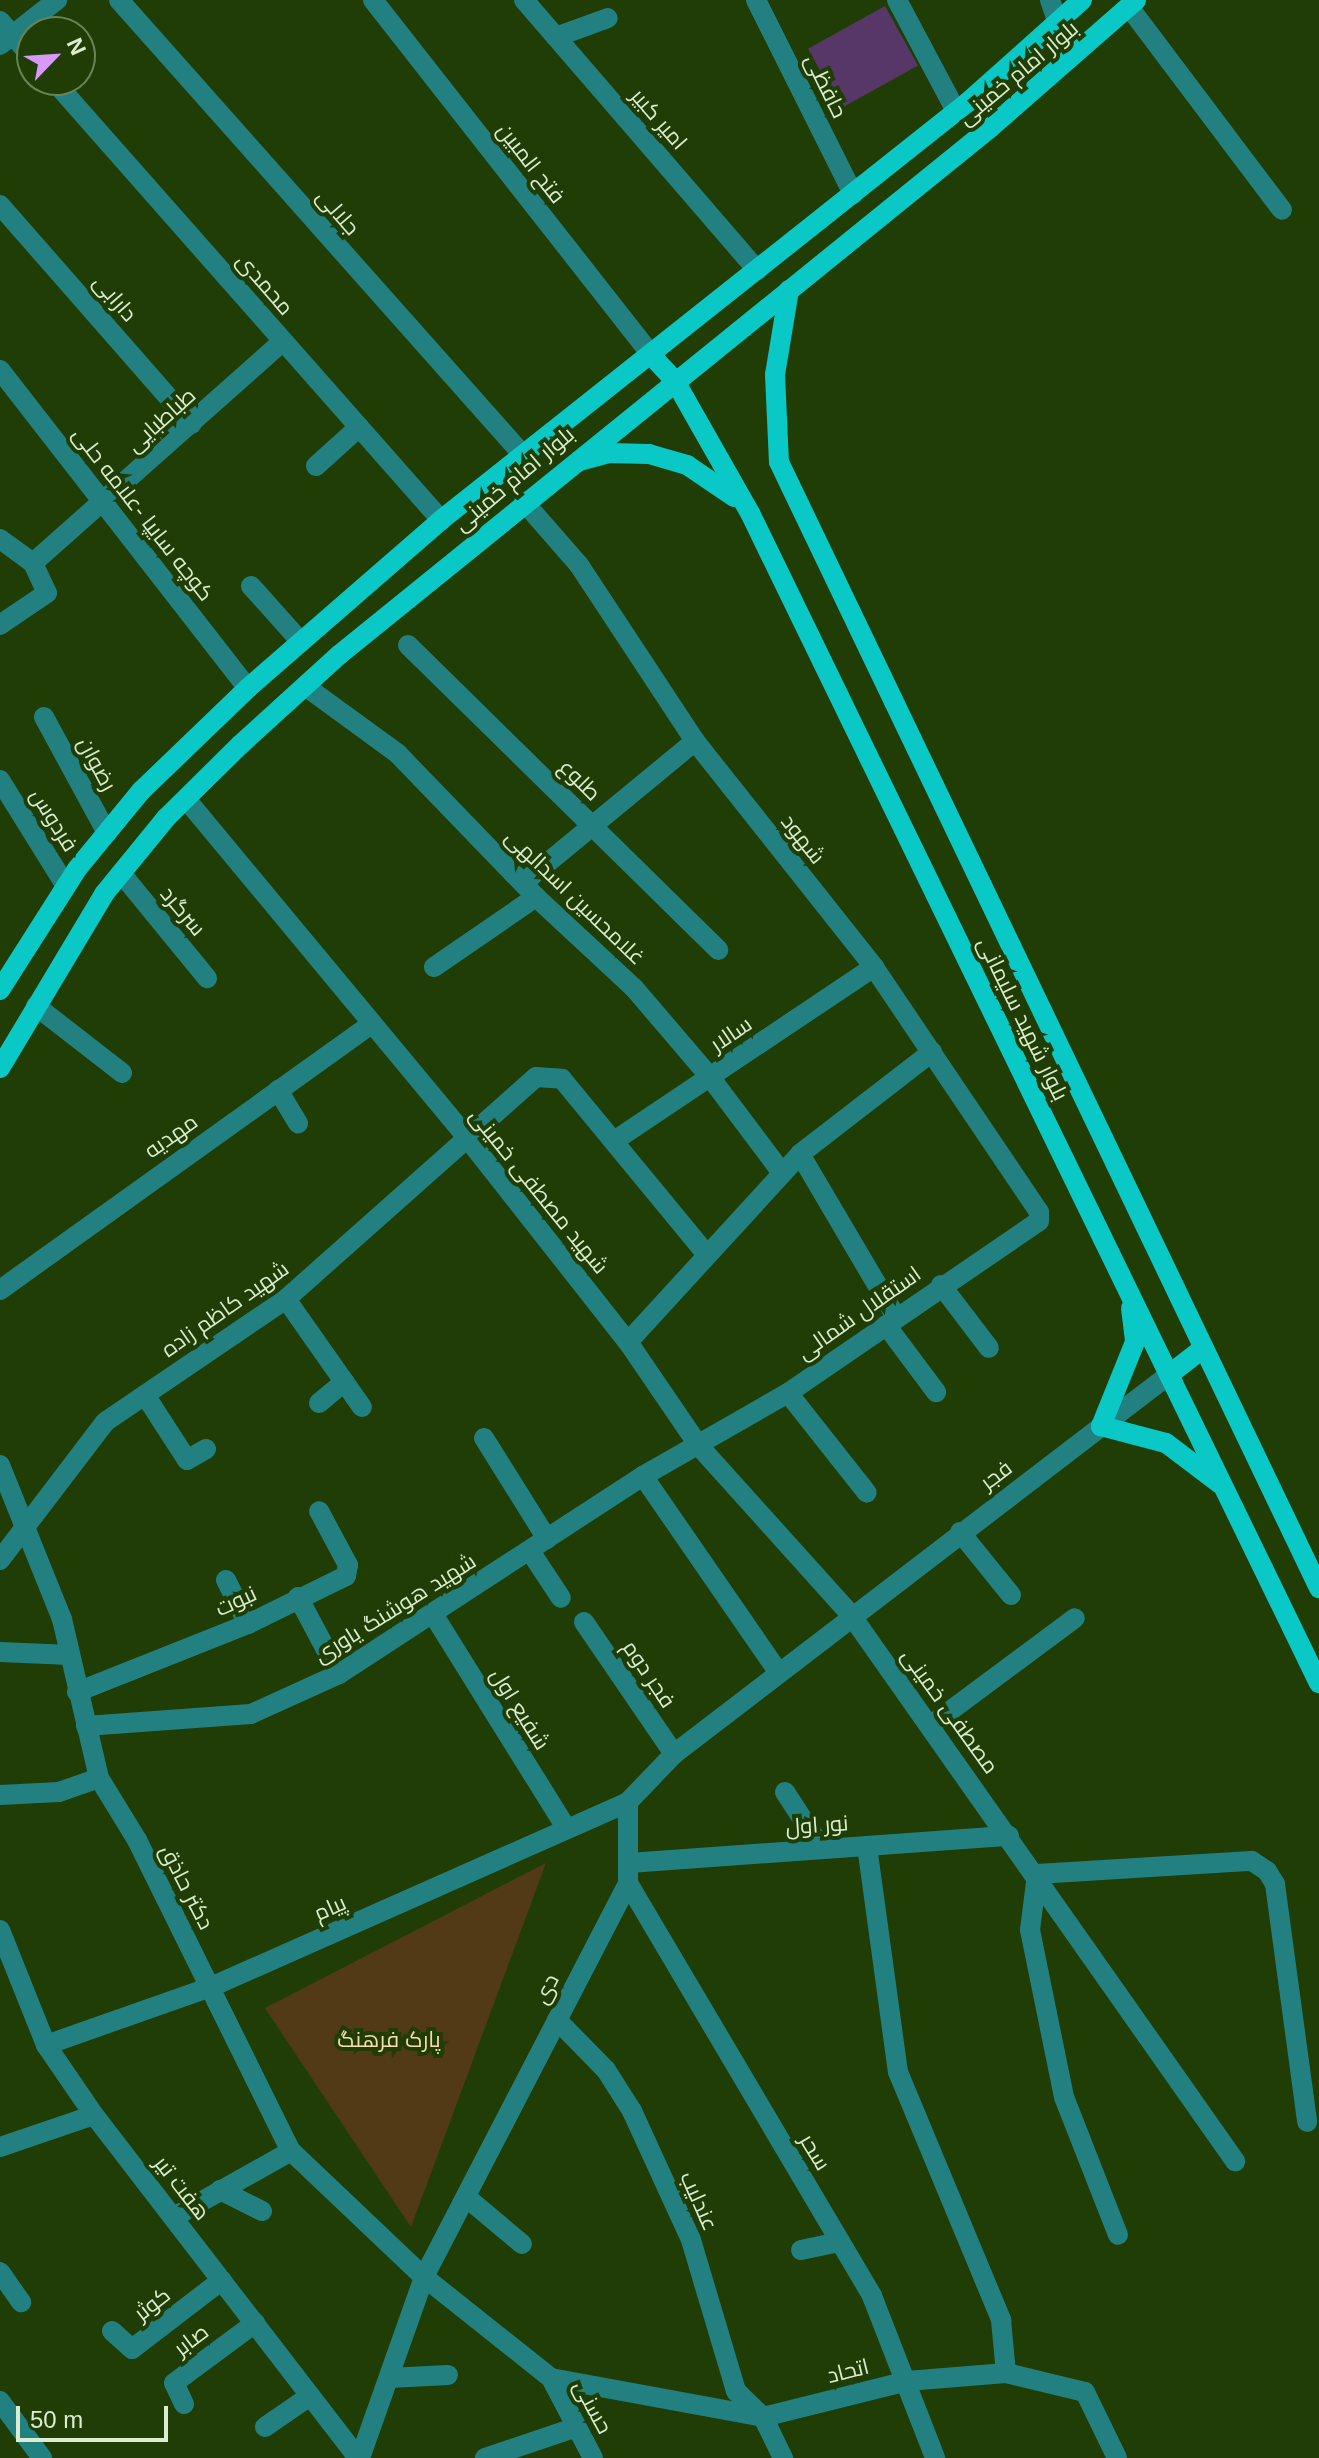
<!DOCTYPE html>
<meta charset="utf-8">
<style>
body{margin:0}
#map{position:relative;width:1319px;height:2458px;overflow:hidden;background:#203d05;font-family:Helvetica,Cairo,sans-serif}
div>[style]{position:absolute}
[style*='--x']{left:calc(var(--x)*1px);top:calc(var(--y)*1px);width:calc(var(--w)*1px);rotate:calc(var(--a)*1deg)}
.green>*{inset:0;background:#523a17}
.building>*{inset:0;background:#573767;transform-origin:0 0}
.minor>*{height:20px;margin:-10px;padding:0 10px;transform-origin:10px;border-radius:10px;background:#228180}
.major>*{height:20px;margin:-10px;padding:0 10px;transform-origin:10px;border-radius:10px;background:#0ac8c6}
span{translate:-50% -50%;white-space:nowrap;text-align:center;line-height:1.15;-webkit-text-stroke:8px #203d05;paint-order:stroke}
.street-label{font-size:22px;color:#dbedd0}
.park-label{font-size:22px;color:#fbdbb3}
.north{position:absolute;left:16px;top:16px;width:80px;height:80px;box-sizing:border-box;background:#203d05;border:2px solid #6b8356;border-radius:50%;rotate:65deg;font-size:22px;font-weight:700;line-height:32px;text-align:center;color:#dbedd0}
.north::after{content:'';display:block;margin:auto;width:28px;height:36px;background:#d89af8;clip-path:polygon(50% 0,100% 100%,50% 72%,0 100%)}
.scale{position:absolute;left:16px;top:2406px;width:152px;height:36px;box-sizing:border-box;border:4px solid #dbedd0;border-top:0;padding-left:10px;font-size:24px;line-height:28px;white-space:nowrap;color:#dbedd0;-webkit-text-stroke:6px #203d05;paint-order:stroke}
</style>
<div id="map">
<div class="green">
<div style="clip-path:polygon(546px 1863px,411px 2227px,265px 2008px)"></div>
</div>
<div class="building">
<div style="left:885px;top:6px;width:68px;height:88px;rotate:61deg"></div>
</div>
<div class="minor">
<div style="--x:119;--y:0;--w:608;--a:48.4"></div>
<div style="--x:373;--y:0;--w:451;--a:51.9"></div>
<div style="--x:524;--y:0;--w:357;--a:49.2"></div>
<div style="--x:756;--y:0;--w:217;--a:63.4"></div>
<div style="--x:897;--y:0;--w:126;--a:62"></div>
<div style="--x:1050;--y:0;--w:24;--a:71"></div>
<div style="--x:1129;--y:7;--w:254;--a:53"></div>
<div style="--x:0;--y:21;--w:48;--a:48.4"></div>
<div style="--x:556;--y:37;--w:55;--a:-20.1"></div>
<div style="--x:0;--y:45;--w:73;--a:-38.3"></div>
<div style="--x:53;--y:80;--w:587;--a:48.59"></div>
<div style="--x:0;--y:205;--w:291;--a:48.8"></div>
<div style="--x:0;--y:370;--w:403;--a:52.1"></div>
<div style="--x:316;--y:466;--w:58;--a:-42.2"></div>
<div style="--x:0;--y:539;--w:41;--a:36"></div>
<div style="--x:33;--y:563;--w:33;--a:65"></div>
<div style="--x:47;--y:593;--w:57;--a:145.8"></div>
<div style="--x:33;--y:563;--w:334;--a:-41.6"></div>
<div style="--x:251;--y:586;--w:75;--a:48.2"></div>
<div style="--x:408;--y:645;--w:435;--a:44.5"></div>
<div style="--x:305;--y:686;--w:114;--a:36.1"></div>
<div style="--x:397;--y:753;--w:200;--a:46"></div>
<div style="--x:536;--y:897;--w:134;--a:42.9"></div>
<div style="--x:634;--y:988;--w:117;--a:49.5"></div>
<div style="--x:710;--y:1077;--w:120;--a:53.1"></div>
<div style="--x:44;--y:717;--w:132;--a:61.5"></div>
<div style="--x:0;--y:780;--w:125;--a:58.1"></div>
<div style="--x:186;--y:799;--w:442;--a:50.3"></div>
<div style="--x:468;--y:1139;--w:258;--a:51.8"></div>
<div style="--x:628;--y:1342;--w:126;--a:55.7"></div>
<div style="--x:699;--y:1446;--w:227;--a:48"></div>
<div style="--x:851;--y:1615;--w:668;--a:54.88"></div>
<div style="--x:121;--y:873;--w:136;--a:50.7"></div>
<div style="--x:523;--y:883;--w:223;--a:-39.5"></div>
<div style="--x:434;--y:967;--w:124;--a:-34.5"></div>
<div style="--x:36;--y:1006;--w:109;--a:37.9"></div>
<div style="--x:278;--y:1090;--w:39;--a:59"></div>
<div style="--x:614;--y:1141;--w:313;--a:-33.8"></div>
<div style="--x:800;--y:1154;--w:189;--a:59.5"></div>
<div style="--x:941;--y:1285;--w:79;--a:52.7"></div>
<div style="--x:0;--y:1290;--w:457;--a:-35.6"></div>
<div style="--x:286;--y:1299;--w:132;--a:54.9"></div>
<div style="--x:886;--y:1325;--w:84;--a:53.3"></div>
<div style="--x:628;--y:1342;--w:255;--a:-47.5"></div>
<div style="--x:800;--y:1154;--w:167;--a:-37.7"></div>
<div style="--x:788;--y:1393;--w:127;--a:51.7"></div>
<div style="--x:145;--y:1395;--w:77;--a:57.1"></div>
<div style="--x:187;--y:1460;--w:22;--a:-30"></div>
<div style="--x:319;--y:1403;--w:33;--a:-40"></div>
<div style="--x:484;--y:1438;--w:119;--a:58"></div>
<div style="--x:0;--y:1465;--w:166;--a:68.1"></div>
<div style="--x:62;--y:1619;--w:163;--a:76.9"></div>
<div style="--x:99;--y:1778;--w:73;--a:58.5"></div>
<div style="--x:137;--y:1840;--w:347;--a:63.7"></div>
<div style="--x:291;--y:2151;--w:183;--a:43.5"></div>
<div style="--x:424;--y:2277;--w:162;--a:38.5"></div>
<div style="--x:551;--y:2378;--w:90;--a:62.3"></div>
<div style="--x:643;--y:1476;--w:238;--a:55.4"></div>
<div style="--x:960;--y:1532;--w:81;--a:51"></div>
<div style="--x:530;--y:1551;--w:56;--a:56.6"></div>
<div style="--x:0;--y:1560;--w:173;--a:-52.7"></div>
<div style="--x:105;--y:1422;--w:219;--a:-34.2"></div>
<div style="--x:286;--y:1299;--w:334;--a:-41.6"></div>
<div style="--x:536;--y:1077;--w:26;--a:4"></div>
<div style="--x:562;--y:1079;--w:228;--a:50.5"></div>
<div style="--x:226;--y:1580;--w:49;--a:63.4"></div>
<div style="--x:298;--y:1597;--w:87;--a:62"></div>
<div style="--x:433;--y:1614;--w:253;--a:58.1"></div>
<div style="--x:584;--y:1622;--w:160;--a:55.7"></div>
<div style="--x:0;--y:1652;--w:70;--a:2.5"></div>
<div style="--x:77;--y:1692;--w:184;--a:-21.7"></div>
<div style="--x:248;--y:1624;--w:109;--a:-26.1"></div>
<div style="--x:346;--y:1576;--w:11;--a:-80"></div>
<div style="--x:348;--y:1565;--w:61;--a:-118.2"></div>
<div style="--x:931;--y:1725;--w:179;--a:-36.6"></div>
<div style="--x:86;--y:1726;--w:165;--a:-4.2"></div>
<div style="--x:251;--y:1714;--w:97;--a:-24.4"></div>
<div style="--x:339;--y:1674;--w:363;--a:-33.1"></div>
<div style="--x:643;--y:1476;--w:167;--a:-29.8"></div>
<div style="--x:788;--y:1393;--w:304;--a:-34.4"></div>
<div style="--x:1039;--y:1221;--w:9;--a:-90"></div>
<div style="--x:1039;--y:1212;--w:295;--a:-124"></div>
<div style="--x:874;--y:967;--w:288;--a:-128.4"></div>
<div style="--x:695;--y:741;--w:211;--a:-123.4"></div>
<div style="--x:579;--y:565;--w:84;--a:-131.1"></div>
<div style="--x:785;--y:1792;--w:68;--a:57"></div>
<div style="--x:0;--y:1795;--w:59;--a:-2.9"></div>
<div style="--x:59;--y:1792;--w:42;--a:-19.3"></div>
<div style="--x:867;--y:1846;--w:228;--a:82.2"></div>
<div style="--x:898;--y:2072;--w:269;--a:67.4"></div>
<div style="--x:1001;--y:2320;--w:53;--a:84.6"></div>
<div style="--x:629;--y:1863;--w:381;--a:-4.1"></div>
<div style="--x:1037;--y:1874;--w:215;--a:-3.5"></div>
<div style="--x:1252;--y:1861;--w:18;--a:34"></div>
<div style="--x:1267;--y:1871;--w:15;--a:58"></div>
<div style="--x:1275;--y:1884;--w:240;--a:82.3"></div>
<div style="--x:1037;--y:1874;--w:56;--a:97.1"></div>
<div style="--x:1030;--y:1930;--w:170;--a:78.5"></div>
<div style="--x:1064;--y:2097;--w:148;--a:68.6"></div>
<div style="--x:628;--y:1883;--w:480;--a:59.4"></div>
<div style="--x:872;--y:2296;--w:174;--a:68.7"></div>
<div style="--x:0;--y:1930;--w:124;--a:68.2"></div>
<div style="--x:46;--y:2045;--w:85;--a:55.6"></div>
<div style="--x:94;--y:2115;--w:433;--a:52.4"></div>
<div style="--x:557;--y:2020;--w:70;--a:45.6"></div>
<div style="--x:606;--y:2070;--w:49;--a:57.6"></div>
<div style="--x:632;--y:2111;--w:142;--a:65.4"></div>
<div style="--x:691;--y:2240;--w:158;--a:73.4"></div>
<div style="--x:736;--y:2391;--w:37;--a:44"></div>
<div style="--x:763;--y:2417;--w:46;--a:64"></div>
<div style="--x:46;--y:2045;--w:175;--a:-19.4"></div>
<div style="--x:211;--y:1987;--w:456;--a:-23.9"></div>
<div style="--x:0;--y:2147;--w:99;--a:-18.8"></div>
<div style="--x:220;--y:2190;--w:47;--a:26.6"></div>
<div style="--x:466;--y:2197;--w:73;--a:40"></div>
<div style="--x:174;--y:2217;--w:134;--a:-29.4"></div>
<div style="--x:801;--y:2250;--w:40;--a:-12"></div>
<div style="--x:0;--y:2272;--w:37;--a:55"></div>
<div style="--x:112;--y:2331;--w:27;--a:42"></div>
<div style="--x:132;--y:2349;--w:113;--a:-37.5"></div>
<div style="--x:389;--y:2378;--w:59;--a:-2.9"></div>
<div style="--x:551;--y:2378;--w:216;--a:10.4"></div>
<div style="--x:763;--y:2417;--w:148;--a:-14"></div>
<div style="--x:907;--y:2381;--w:99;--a:-4.6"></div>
<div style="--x:1006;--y:2373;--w:81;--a:13.5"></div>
<div style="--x:1085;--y:2392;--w:73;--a:64.1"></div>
<div style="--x:0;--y:2401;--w:71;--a:53.6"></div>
<div style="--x:184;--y:2404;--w:23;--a:-115"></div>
<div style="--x:174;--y:2383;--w:101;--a:-36.5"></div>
<div style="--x:265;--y:2427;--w:55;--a:-34.6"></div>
<div style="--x:360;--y:2458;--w:192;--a:-70.5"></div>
<div style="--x:424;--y:2277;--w:444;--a:-62.6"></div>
<div style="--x:628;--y:1883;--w:81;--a:-90"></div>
<div style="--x:628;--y:1802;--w:66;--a:-46.2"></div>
<div style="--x:674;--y:1754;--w:625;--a:-37.46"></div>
<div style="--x:485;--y:2458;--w:97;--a:-18.6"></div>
</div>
<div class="major">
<div style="--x:789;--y:290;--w:86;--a:99.4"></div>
<div style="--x:775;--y:375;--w:87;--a:87.4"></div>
<div style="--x:779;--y:462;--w:1249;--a:64.38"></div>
<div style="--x:651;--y:355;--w:35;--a:47"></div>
<div style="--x:675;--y:381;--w:152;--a:60.4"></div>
<div style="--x:750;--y:513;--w:1301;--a:64.07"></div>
<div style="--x:579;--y:461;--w:31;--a:-15"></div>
<div style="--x:609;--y:453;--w:40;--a:1.4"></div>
<div style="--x:649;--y:454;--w:40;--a:16"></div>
<div style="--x:687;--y:465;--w:57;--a:34.2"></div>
<div style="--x:0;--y:990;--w:143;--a:-57.5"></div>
<div style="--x:77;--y:869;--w:101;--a:-50.6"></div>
<div style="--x:141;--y:791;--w:149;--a:-43.9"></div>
<div style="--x:248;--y:688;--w:256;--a:-41"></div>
<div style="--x:441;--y:520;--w:673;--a:-38.42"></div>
<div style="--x:968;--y:102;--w:153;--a:-41.8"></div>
<div style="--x:0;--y:1068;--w:203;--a:-59.1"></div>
<div style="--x:104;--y:894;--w:98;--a:-50.8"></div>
<div style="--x:166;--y:818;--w:104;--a:-44.6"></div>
<div style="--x:240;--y:745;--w:134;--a:-42.3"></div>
<div style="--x:339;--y:655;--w:838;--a:-38.99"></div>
<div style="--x:990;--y:128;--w:194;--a:-41.2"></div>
<div style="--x:1131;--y:1308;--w:34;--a:83"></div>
<div style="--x:1135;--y:1342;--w:91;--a:112"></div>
<div style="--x:1101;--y:1426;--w:67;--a:14.7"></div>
<div style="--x:1166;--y:1443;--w:68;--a:37.2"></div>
<div style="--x:1170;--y:1374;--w:41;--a:-38"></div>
</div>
<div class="street-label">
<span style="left:1018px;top:73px;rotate:-40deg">بلوار امام خمینی</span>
<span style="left:826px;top:86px;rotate:64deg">حافظی</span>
<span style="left:659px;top:119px;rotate:49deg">امیر کبیر</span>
<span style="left:531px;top:163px;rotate:52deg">فتح المبین</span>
<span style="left:338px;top:212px;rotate:49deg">جلالی</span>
<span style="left:265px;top:284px;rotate:49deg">محمدی</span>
<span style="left:115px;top:298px;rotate:49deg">دارابی</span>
<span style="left:161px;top:420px;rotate:-42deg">طباطبایی</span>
<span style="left:514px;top:479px;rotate:-40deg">بلوار امام خمینی</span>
<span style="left:143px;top:514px;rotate:52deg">کوچه سایپا -علامه حلی</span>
<span style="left:97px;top:764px;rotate:62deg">رضوان</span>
<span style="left:580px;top:780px;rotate:45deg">طلوع</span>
<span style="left:54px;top:820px;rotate:58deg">فردوس</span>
<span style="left:803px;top:839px;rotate:52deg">شهود</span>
<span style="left:575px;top:897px;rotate:44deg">غلامحسین اسدالهی</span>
<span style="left:183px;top:911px;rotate:50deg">سرگرد</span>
<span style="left:1023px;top:1019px;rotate:64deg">بلوار شهید سلیمانی</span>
<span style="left:731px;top:1034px;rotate:-34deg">سالار</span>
<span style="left:171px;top:1136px;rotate:-35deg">مهدیه</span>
<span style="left:539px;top:1191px;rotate:51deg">شهید مصطفی خمینی</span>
<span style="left:225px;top:1309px;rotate:-35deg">شهید کاظم زاده</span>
<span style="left:859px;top:1313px;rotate:-35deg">استقلال شمالی</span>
<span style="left:996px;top:1475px;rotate:-37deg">فجر</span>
<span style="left:236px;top:1601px;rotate:-25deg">نبوت</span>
<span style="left:395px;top:1608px;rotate:-32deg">شهید هوشنگ یاوری</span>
<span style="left:649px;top:1674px;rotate:56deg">فجر دوم</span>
<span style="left:520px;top:1709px;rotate:58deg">شفیع اول</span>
<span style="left:950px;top:1711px;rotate:54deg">مصطفی خمینی</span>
<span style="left:817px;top:1825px;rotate:-4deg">نور اول</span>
<span style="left:187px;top:1887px;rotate:63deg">دکتر حاذق</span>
<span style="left:330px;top:1908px;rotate:-24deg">پیام</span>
<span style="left:546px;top:1989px;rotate:-63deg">دی</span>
<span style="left:815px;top:2152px;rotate:59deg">سحر</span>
<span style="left:182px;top:2188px;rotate:52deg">هفت تیر</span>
<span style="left:699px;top:2201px;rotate:66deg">عندلیب</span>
<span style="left:152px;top:2304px;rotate:-38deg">کوثر</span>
<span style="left:191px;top:2340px;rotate:-37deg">صابر</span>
<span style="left:848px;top:2371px;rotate:-14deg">اتحاد</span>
<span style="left:593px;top:2407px;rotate:62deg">حسنی</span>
</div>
<div class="park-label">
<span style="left:389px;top:2040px">پارک فرهنگ</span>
</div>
<div class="north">N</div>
<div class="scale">50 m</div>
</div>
